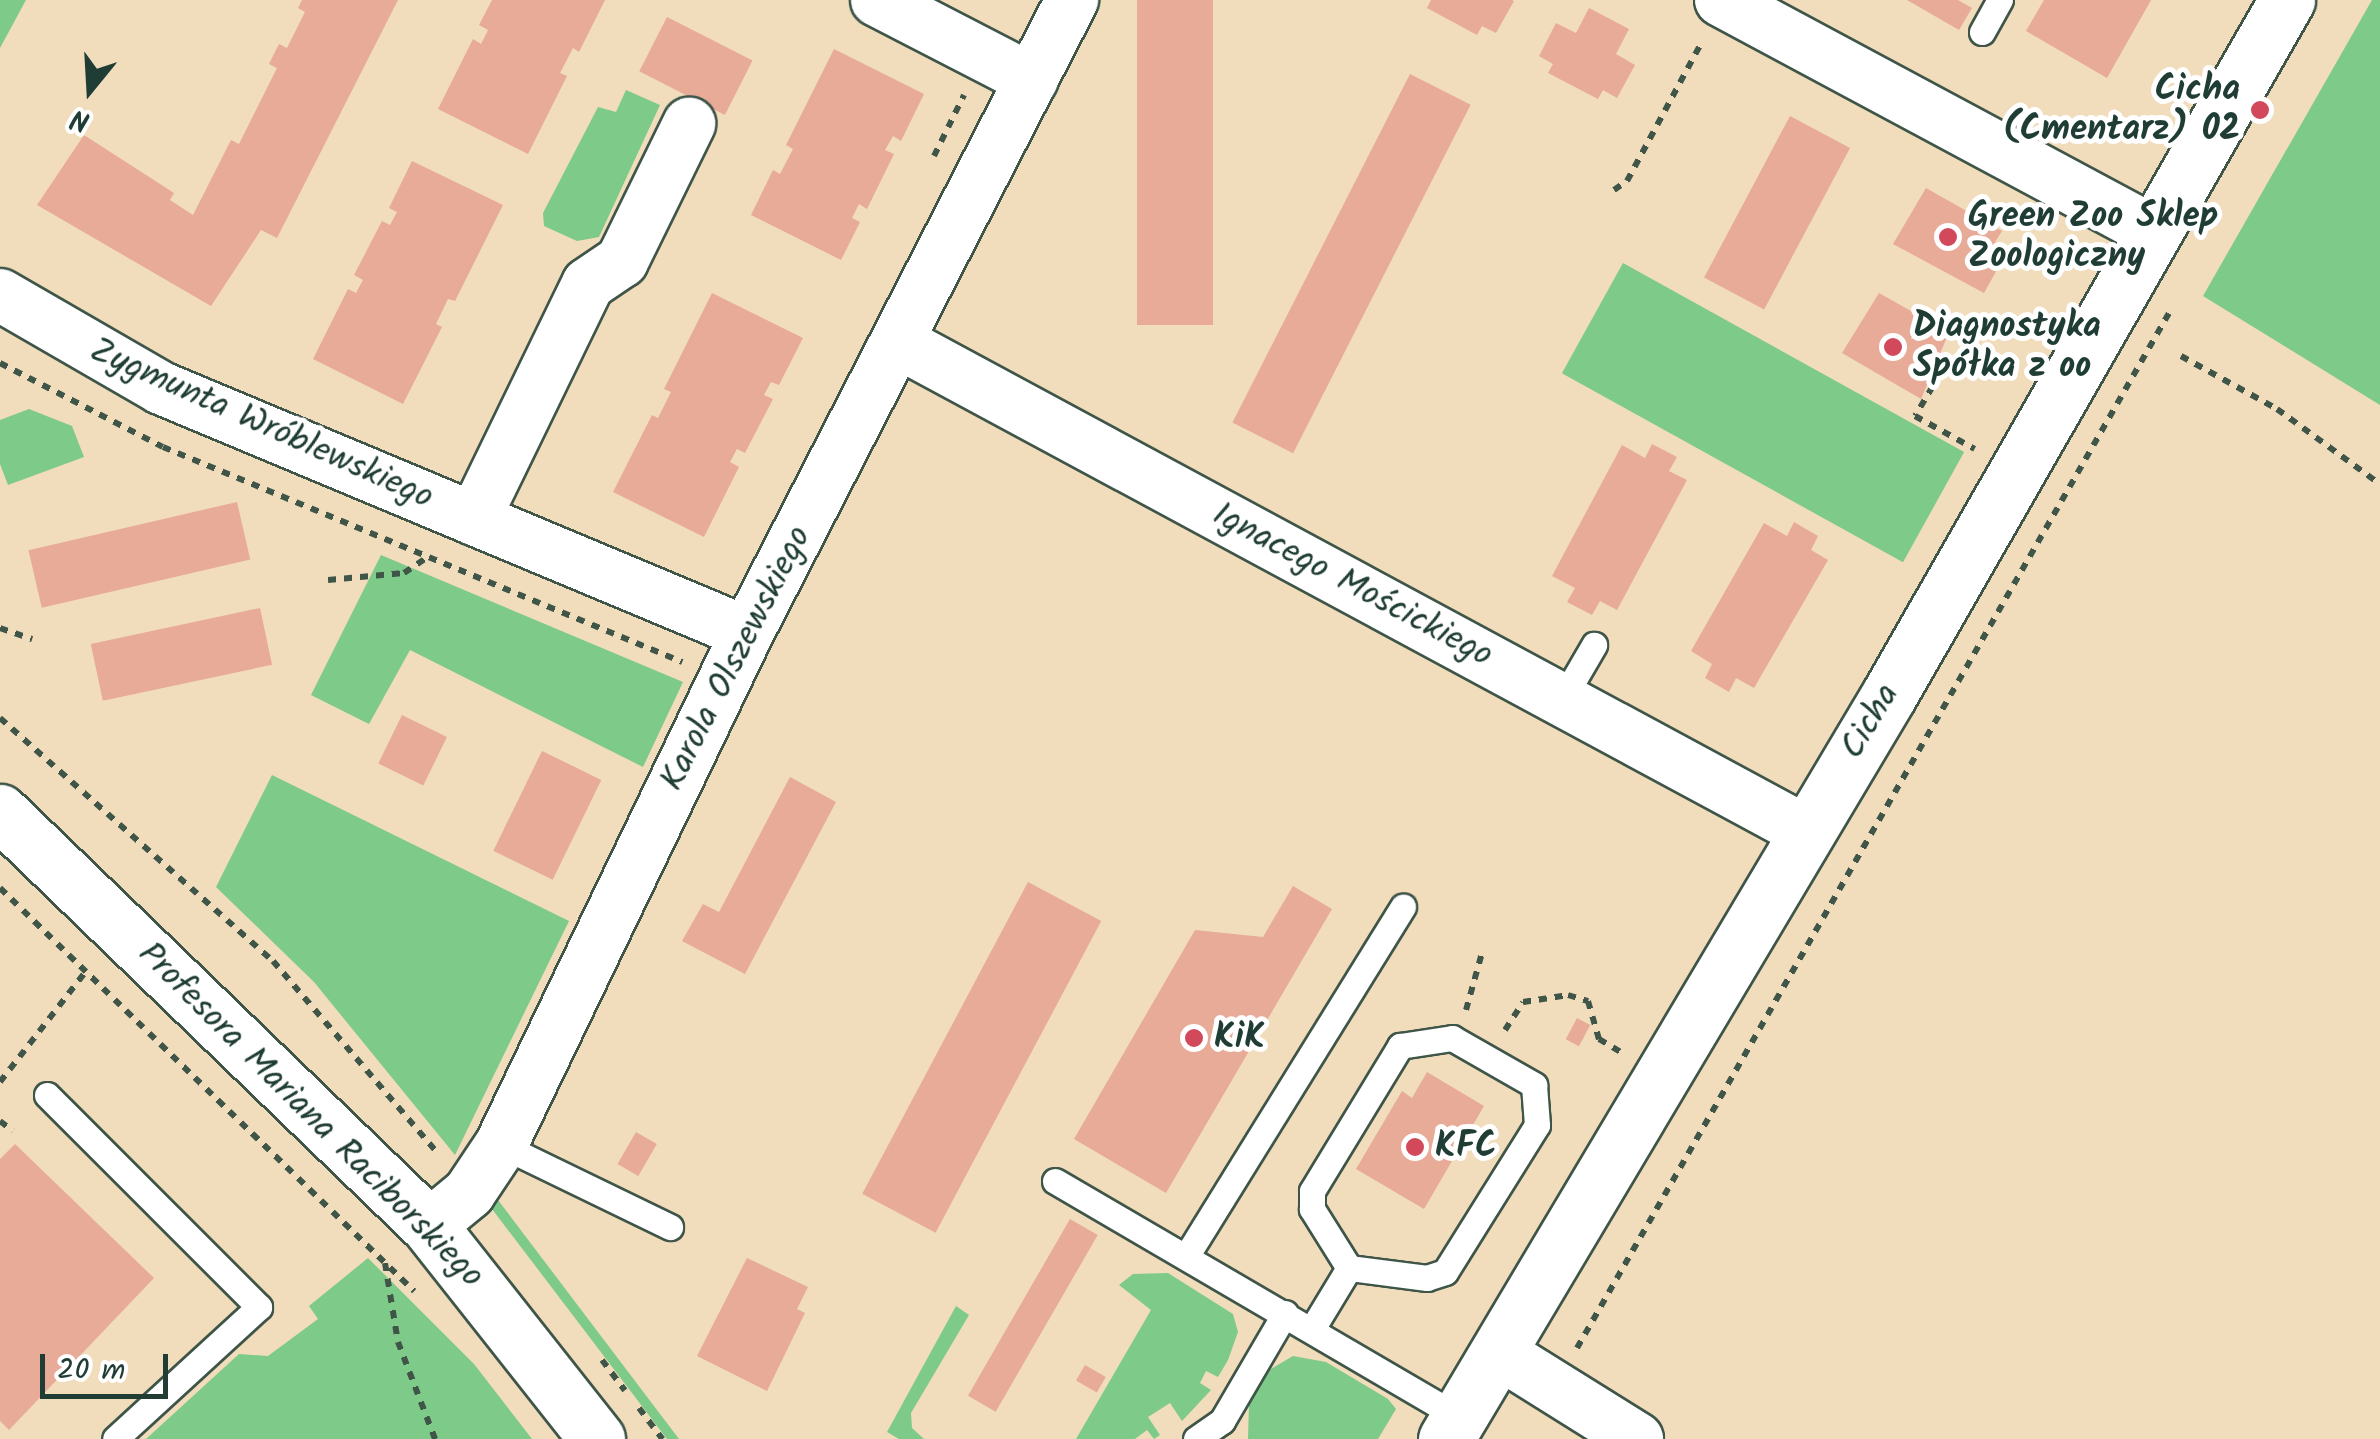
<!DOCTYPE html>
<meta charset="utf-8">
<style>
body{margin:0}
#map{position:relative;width:2380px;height:1439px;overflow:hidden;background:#f1dcbc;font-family:Kalam,sans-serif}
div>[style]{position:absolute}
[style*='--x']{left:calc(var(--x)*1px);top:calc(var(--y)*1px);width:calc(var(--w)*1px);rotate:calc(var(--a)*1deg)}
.green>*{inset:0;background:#7eca88;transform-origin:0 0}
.building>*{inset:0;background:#e7ab98;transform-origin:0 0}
.path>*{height:6px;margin-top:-3px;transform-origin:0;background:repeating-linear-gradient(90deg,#3e5548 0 8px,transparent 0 16px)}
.roads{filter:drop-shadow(2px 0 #3e5548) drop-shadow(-2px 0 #3e5548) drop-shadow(0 2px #3e5548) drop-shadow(0 -2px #3e5548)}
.lane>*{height:25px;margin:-12.5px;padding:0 12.5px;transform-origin:12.5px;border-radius:12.5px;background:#fff}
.street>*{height:52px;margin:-26px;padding:0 26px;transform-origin:26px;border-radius:26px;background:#fff}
.secondary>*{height:55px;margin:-27.5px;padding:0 27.5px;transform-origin:27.5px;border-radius:27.5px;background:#fff}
.dots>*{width:28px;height:28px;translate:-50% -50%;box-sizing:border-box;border:5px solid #fff;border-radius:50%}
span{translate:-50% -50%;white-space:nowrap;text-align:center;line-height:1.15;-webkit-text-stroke:10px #fff;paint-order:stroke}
.poi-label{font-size:35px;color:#1f3d34;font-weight:700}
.right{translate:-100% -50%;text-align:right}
.left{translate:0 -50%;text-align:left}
.street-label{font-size:35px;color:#1f3d34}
.north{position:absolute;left:40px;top:40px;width:100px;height:100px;-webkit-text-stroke:8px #fff;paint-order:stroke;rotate:198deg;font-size:28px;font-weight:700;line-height:40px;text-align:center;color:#1f3d34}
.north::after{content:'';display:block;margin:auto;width:35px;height:45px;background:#1f3d34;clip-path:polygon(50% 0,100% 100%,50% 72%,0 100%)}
.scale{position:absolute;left:40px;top:1354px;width:128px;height:45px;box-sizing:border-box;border:5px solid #1f3d34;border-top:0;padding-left:12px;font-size:30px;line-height:35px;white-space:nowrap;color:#1f3d34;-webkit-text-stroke:8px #fff;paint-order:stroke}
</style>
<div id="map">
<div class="green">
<div style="clip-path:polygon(0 0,26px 0,0 48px)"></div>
<div style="clip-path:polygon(2372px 0,2380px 0,2380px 405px,2203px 296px)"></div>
<div style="clip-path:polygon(626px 90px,660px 105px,599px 237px,577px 241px,544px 226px,543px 213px,598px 107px,616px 112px)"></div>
<div style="left:1623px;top:263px;width:390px;height:126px;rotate:29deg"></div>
<div style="clip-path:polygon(29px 409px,72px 426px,84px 457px,8px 485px,0 464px,0 420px)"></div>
<div style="clip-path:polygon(381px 555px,683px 682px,643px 767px,410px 650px,369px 724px,311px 695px)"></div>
<div style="clip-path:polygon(272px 775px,569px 921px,455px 1155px,314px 982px,216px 887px)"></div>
<div style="clip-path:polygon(498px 1200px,632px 1377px,679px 1439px,667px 1439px,492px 1209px)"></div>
<div style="clip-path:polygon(368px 1258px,474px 1364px,532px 1439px,146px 1439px,239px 1354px,268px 1356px,318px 1319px,309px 1306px)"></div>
<div style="clip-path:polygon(1168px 1273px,1233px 1314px,1238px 1332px,1228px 1360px,1218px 1377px,1206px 1371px,1200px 1383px,1211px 1390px,1182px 1421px,1170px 1403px,1148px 1417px,1160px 1435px,1154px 1439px,1147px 1430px,1135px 1439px,1076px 1439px,1151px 1310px,1119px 1285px,1133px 1274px)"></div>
<div style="clip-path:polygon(956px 1306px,969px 1315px,911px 1413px,912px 1428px,924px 1439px,899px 1439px,887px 1432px)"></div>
<div style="clip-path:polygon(1293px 1356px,1326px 1362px,1388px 1399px,1396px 1409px,1378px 1439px,1248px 1439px,1249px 1404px,1269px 1370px)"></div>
</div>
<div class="building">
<div style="clip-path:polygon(302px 0,398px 0,277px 238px,261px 230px,211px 306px,37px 205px,84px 135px,174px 193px,170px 200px,193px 215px,231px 140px,239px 144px,277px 68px,269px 64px,279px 44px,287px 48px,305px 12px,298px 8px)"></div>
<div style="clip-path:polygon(492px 0,605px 0,579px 52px,573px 48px,560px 73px,567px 76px,528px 154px,438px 109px,473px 39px,481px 44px,488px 30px,479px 25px)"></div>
<div style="left:1137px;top:0;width:76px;height:325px"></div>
<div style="clip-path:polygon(1431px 0,1512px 0,1514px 1px,1496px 33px,1482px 26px,1477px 35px,1427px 8px)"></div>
<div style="clip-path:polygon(1907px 0,1958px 0,1972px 8px,1959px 30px)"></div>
<div style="clip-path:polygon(2044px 0,2151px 0,2107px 78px,2026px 31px)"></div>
<div style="clip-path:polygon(1589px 8px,1629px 29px,1616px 54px,1635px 65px,1617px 98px,1603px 90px,1598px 99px,1548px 73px,1553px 64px,1539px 56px,1556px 23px,1576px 33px)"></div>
<div style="left:667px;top:17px;width:96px;height:61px;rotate:27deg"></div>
<div style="clip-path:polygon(834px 49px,924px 94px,901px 141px,893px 136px,885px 150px,894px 154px,867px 209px,859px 204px,852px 218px,860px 222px,841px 260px,751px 215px,773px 170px,780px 174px,793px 149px,786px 145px)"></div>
<div style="left:1410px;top:74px;width:68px;height:391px;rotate:27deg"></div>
<div style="left:1790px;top:116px;width:68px;height:183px;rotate:28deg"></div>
<div style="clip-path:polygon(412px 161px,503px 205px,455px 301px,448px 299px,436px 324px,442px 327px,403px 404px,313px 359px,348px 289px,356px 293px,363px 280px,354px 275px,382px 221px,390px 225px,397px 212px,389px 208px)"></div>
<div style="clip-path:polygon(1926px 188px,2002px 231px,1995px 242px,2008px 250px,1984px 293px,1893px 244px)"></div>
<div style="clip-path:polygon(712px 293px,803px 338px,779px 385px,771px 382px,764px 395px,773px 399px,745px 453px,737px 449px,730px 462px,739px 467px,704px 537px,613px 492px,652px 415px,658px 418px,671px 392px,664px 389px)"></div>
<div style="clip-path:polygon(1879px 293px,1957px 337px,1947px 337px,1921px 399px,1842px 353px)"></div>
<div style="clip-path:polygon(1652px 444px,1677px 457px,1669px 471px,1687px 480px,1617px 610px,1600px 601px,1592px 615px,1567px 602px,1575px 588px,1552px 576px,1622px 445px,1645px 458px)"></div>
<div style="left:237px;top:502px;width:59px;height:214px;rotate:77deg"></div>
<div style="clip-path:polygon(1794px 522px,1818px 536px,1811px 550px,1828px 560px,1754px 688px,1736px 678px,1729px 692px,1705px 678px,1712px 664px,1691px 651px,1764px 523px,1787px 536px)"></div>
<div style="left:260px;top:608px;width:58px;height:173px;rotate:78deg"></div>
<div style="left:402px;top:715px;width:50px;height:54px;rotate:26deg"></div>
<div style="left:542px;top:751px;width:66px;height:111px;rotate:26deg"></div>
<div style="clip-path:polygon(790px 777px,836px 802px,745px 974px,682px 941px,703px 904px,719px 912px)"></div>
<div style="left:1028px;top:882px;width:83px;height:353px;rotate:28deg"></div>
<div style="clip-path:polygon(1293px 886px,1332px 909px,1166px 1193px,1074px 1139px,1195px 930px,1263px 937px)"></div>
<div style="left:1577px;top:1018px;width:15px;height:24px;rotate:28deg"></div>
<div style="clip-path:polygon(1427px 1072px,1484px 1106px,1424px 1209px,1356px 1169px,1402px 1091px,1412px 1098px)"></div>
<div style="left:636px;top:1132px;width:24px;height:37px;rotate:30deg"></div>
<div style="clip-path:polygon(15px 1144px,154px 1278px,9px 1430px,0 1421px,0 1159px)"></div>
<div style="left:1070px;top:1219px;width:32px;height:204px;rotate:30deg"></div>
<div style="clip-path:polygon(747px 1258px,808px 1287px,797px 1309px,805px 1313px,767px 1391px,697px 1356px)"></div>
<div style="left:1085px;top:1365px;width:24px;height:18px;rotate:30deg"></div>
</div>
<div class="path">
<div style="--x:934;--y:156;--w:68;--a:-63.8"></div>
<div style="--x:1614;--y:190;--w:16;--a:-35"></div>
<div style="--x:1627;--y:181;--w:158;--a:-61.7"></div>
<div style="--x:2181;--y:356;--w:110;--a:28.9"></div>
<div style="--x:2277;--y:409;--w:127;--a:36.1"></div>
<div style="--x:1949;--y:359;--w:66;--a:120.8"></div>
<div style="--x:1915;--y:416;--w:68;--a:28.8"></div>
<div style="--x:0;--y:363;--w:183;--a:27.3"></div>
<div style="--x:163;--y:447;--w:562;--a:22.5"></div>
<div style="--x:328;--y:580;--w:76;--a:-5.3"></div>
<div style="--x:404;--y:573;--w:29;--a:-34"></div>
<div style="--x:0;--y:628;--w:34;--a:19"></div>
<div style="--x:0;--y:718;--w:365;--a:41.7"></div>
<div style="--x:273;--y:961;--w:255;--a:49.4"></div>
<div style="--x:0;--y:888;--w:578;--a:44.23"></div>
<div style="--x:1466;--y:1010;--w:63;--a:-74.4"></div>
<div style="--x:1505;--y:1030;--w:33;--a:-57"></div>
<div style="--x:1523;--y:1002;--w:46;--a:-8.8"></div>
<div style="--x:1568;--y:995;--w:21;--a:17"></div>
<div style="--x:1588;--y:1001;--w:40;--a:74"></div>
<div style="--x:1599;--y:1039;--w:26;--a:31"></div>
<div style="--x:0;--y:1082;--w:140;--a:-52.2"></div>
<div style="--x:0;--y:1121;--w:16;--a:38"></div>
<div style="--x:385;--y:1263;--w:80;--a:80.7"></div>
<div style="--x:398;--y:1342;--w:104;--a:69.1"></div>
<div style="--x:1577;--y:1348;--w:1192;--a:-60.23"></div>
<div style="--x:602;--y:1360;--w:38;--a:53"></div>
<div style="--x:639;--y:1408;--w:39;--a:53"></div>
</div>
<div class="roads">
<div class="lane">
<div style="--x:1982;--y:32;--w:37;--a:-61"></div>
<div style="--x:1562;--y:700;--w:64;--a:-59.8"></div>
<div style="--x:1452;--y:1038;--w:95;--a:29.8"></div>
<div style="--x:1534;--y:1085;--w:40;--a:85.7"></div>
<div style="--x:1537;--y:1125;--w:173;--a:122"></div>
<div style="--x:1445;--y:1272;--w:19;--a:162"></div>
<div style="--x:1427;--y:1278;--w:79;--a:-172.7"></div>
<div style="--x:1349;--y:1268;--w:70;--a:-122.1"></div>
<div style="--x:1312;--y:1209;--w:18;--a:-90"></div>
<div style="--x:1312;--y:1191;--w:170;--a:-58.7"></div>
<div style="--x:1400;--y:1046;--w:53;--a:-8.7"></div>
<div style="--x:47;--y:1095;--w:300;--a:45"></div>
<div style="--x:259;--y:1307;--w:195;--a:137.5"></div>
<div style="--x:501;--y:1145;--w:188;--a:25.9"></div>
<div style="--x:1055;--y:1181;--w:468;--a:30.3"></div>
<div style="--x:1187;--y:1255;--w:410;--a:-58.2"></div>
<div style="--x:1312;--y:1329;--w:71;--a:-58.8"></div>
<div style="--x:1196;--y:1439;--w:32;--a:-35"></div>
<div style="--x:1222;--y:1421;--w:125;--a:-59.7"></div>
</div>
<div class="street">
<div style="--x:877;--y:0;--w:174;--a:27.3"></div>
<div style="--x:1721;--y:0;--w:493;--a:28.2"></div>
<div style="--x:0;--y:295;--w:186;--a:30"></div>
<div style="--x:161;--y:388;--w:635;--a:22.69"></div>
<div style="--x:898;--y:342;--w:1030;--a:28.33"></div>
<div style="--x:474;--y:519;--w:261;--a:-64.1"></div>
<div style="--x:588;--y:284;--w:41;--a:-34.1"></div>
<div style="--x:622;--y:261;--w:153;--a:-63.9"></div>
<div style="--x:429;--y:1226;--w:52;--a:-39.5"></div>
<div style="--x:469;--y:1193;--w:58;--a:-56.3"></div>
<div style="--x:501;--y:1145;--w:568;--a:-64.34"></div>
<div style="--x:747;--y:633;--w:712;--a:-62.82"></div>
<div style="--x:1498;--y:1352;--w:164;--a:32"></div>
</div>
<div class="secondary">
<div style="--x:0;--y:812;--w:596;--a:43.98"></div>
<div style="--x:429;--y:1226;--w:271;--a:51.7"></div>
<div style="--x:1446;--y:1439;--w:866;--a:-59.23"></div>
<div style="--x:1889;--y:695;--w:801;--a:-60.2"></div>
</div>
</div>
<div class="dots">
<div style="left:2260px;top:110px;background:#d1495b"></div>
<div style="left:1948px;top:237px;background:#d1495b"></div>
<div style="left:1893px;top:347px;background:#d1495b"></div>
<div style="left:1194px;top:1038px;background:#d1495b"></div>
<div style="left:1415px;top:1147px;background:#d1495b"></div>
</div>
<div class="poi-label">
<span class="right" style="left:2240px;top:110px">Cicha<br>(Cmentarz) 02</span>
<span class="left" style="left:1968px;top:237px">Green Zoo Sklep<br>Zoologiczny</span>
<span class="left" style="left:1913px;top:347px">Diagnostyka<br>Spółka z oo</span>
<span class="left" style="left:1214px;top:1038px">KiK</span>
<span class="left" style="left:1435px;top:1147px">KFC</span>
</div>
<div class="street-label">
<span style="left:261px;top:425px;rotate:24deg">Zygmunta Wróblewskiego</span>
<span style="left:1352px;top:586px;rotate:28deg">Ignacego Mościckiego</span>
<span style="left:737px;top:659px;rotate:-63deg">Karola Olszewskiego</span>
<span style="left:1871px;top:722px;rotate:-59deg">Cicha</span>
<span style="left:310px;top:1116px;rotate:45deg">Profesora Mariana Raciborskiego</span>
</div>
<div class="north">N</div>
<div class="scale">20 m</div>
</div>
